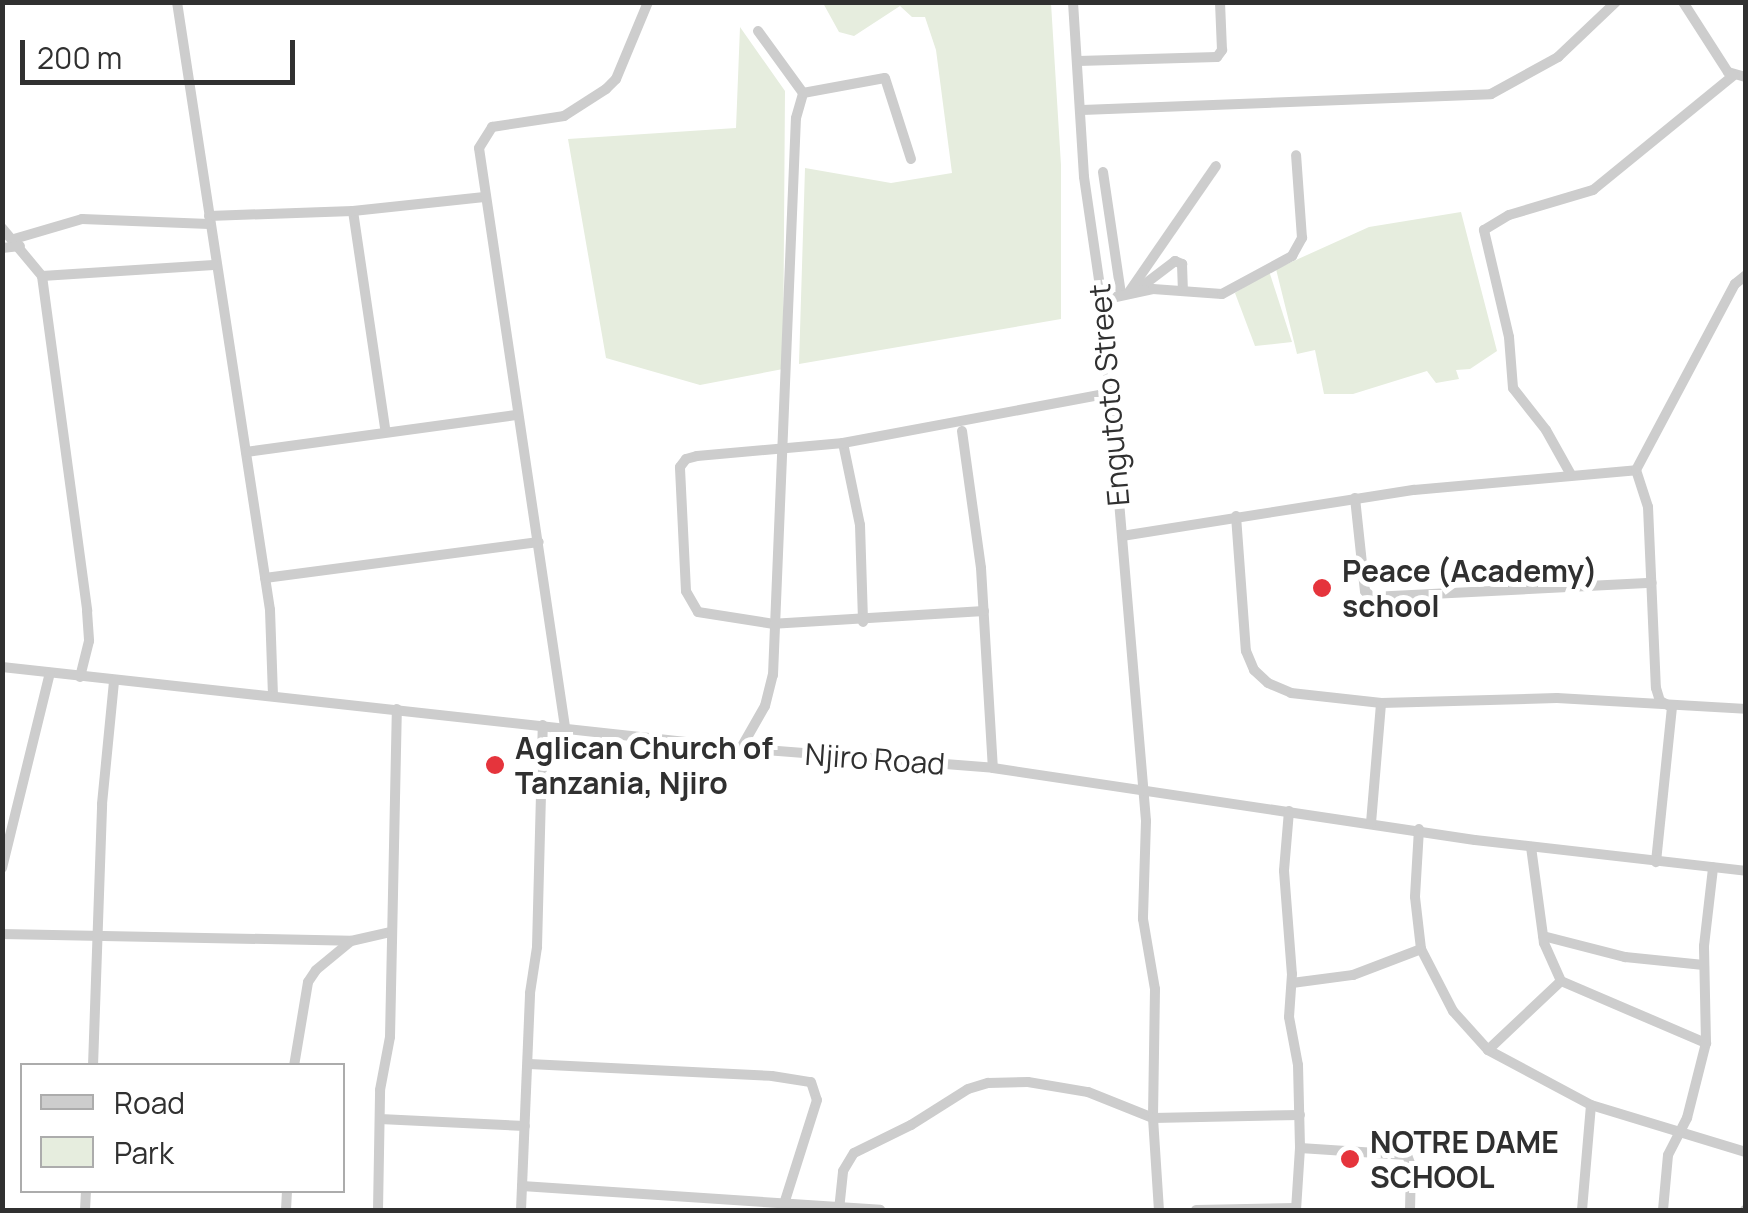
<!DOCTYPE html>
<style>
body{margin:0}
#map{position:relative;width:1748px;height:1213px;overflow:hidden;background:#fff;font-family:Manrope,sans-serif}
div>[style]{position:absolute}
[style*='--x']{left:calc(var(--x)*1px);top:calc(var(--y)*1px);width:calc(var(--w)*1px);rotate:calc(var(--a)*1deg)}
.green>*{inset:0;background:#e6edde}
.minor>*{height:10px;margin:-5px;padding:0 5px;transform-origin:5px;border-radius:5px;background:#cdcdcd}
.dots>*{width:28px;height:28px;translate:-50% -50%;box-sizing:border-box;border:5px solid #fff;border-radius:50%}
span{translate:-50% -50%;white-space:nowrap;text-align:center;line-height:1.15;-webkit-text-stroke:10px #fff;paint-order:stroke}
.street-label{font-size:30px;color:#303030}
.poi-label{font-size:30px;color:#303030;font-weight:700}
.left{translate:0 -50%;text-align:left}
.frame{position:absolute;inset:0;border:5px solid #303030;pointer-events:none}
.legend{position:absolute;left:20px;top:1063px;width:325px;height:130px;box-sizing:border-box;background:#fff;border:2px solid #acacac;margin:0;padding:12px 18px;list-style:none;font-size:30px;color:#303030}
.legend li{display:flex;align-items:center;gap:20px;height:50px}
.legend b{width:50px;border:2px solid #acacac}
.scale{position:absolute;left:20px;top:40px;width:275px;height:45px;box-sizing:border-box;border:5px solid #303030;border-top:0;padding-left:12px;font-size:30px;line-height:35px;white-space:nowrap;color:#303030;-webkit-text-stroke:8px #fff;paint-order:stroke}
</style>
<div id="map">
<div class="green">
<div style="clip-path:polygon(823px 3px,1051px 3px,1061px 165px,1061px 319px,799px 364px,805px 168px,891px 183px,952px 173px,936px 50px,925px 17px,912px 17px,900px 6px,854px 36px,839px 32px)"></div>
<div style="clip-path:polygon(740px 27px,785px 91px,783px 369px,700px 385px,606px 358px,568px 139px,736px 128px)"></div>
<div style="clip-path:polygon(1461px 212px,1497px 351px,1470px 369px,1456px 370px,1459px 379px,1436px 383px,1427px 371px,1353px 394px,1324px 394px,1315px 350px,1297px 354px,1276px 269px,1369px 227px)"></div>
<div style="clip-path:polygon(1269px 271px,1292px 342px,1255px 346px,1235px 293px)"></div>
</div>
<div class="minor">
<div style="--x:177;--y:2;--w:615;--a:81.3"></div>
<div style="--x:270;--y:610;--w:86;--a:88"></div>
<div style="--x:1073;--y:2;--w:175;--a:86.4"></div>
<div style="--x:1084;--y:177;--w:124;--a:81.7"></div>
<div style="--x:1102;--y:300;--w:523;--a:85.17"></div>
<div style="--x:1146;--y:821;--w:98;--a:91.8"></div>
<div style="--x:1143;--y:919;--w:71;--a:80.3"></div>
<div style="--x:1155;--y:989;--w:129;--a:90.9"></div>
<div style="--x:1153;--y:1118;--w:92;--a:86.3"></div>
<div style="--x:1683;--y:2;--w:83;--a:57.3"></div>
<div style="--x:1728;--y:72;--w:19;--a:16"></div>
<div style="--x:758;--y:31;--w:77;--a:54"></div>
<div style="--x:1078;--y:61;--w:139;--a:-1.6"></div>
<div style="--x:1217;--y:57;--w:9;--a:-54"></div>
<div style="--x:1222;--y:50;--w:48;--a:-92.4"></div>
<div style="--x:1082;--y:110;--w:409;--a:-2.2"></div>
<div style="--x:1491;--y:94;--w:77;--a:-28.9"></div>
<div style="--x:1558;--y:57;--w:80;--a:-43.5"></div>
<div style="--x:1103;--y:172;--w:123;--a:81.6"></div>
<div style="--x:353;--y:211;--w:220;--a:81.6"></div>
<div style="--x:209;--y:216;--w:144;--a:-2"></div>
<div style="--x:353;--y:211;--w:132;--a:-6.1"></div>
<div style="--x:2;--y:228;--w:62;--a:50.2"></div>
<div style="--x:42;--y:276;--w:338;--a:82.3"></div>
<div style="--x:87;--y:611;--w:30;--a:86"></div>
<div style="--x:89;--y:641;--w:37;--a:104"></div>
<div style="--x:14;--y:239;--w:71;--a:-16.4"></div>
<div style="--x:82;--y:219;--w:127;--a:2.3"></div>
<div style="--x:2;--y:248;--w:18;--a:-6"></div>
<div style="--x:42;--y:276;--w:172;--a:-3.7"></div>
<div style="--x:1137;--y:290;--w:48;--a:-37.3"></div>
<div style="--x:1175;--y:261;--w:8;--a:23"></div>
<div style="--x:1182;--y:264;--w:25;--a:88"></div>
<div style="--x:1129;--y:292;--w:153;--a:-55.4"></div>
<div style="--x:1102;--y:300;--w:52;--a:-12.2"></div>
<div style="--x:1153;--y:289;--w:69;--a:4.1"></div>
<div style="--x:1222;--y:294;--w:80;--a:-28.5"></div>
<div style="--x:1292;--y:256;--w:21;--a:-61"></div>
<div style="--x:1302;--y:238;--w:83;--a:-94.1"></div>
<div style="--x:962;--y:431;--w:138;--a:82.1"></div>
<div style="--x:981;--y:568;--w:200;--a:86.6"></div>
<div style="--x:843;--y:443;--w:84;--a:78.3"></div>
<div style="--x:860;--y:525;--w:97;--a:88.2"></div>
<div style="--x:246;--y:452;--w:274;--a:-7.8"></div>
<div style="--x:1636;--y:470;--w:39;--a:72"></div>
<div style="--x:1648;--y:507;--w:181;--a:87.5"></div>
<div style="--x:1656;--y:688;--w:14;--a:73"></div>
<div style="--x:1660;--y:701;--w:13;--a:27"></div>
<div style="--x:1672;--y:707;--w:156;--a:95.9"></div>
<div style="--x:1570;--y:473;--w:49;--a:-119.2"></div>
<div style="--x:1546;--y:430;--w:53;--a:-128.2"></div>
<div style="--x:1513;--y:388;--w:51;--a:-94.5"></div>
<div style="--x:1509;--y:337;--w:110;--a:-103.2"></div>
<div style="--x:1484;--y:230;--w:29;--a:-31"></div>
<div style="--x:1509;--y:215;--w:88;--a:-16.6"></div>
<div style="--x:1593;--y:190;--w:181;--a:-39.2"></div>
<div style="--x:1355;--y:498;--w:94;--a:83.9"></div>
<div style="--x:1365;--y:591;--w:9;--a:41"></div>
<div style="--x:1372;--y:597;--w:280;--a:-2.9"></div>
<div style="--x:1236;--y:516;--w:135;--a:85.8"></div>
<div style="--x:1246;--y:651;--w:21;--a:67"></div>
<div style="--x:1254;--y:670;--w:19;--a:43"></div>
<div style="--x:1268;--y:683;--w:25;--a:23"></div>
<div style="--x:1291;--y:693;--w:91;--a:6.3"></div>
<div style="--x:1381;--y:703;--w:176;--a:-1.6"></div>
<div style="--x:1557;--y:698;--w:189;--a:3.3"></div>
<div style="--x:1122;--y:536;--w:296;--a:-9"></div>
<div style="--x:1414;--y:490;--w:223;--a:-5.1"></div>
<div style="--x:1636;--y:470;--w:211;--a:-62"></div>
<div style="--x:1735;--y:284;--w:14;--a:-39"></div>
<div style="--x:265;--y:578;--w:276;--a:-7.5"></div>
<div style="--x:984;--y:611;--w:210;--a:176.5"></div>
<div style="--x:774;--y:624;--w:77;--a:-171"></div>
<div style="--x:698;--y:612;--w:24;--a:-120"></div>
<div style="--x:686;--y:591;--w:124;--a:-92.8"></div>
<div style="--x:680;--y:467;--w:10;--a:-53"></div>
<div style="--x:686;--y:459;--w:11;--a:-15"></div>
<div style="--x:697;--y:456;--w:147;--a:-5.1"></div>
<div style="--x:843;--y:443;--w:273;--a:-10.6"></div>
<div style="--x:2;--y:667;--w:743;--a:6.26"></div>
<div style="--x:741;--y:748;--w:253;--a:4.5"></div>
<div style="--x:993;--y:768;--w:487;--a:8.5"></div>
<div style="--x:1475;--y:840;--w:273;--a:6.5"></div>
<div style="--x:565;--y:727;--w:585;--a:-98.45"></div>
<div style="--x:479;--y:148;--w:25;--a:-58"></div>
<div style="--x:492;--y:127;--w:73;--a:-8.7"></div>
<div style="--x:564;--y:116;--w:50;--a:-32.7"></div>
<div style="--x:606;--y:89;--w:14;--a:-45"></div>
<div style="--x:616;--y:79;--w:83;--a:-67.4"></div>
<div style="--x:741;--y:748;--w:48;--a:-60.3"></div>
<div style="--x:765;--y:706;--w:32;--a:-76"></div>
<div style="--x:773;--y:675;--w:557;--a:-87.64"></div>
<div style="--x:796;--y:118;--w:26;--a:-74"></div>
<div style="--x:803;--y:93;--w:83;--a:-10.4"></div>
<div style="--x:885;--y:78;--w:85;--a:72.2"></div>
<div style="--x:1289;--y:811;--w:60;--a:94.8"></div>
<div style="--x:1284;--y:871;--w:103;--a:85.6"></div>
<div style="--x:1292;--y:974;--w:43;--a:94"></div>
<div style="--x:1289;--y:1017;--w:49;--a:79.4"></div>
<div style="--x:1298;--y:1065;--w:83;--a:88.6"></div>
<div style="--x:1300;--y:1148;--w:62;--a:93.7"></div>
<div style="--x:1371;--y:823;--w:120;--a:-85.2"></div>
<div style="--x:1419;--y:829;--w:68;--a:93.4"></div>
<div style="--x:1415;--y:897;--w:52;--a:83.4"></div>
<div style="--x:1421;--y:949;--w:70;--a:62.7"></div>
<div style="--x:1453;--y:1011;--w:52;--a:48.1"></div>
<div style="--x:1488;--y:1050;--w:117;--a:28.1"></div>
<div style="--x:1591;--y:1105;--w:162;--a:16.9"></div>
<div style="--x:2;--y:868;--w:201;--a:-76.2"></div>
<div style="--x:2;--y:934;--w:349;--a:1.1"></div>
<div style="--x:351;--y:941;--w:41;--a:-12.7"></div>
<div style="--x:1543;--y:936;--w:85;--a:14.4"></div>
<div style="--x:1625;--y:957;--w:79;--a:5.8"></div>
<div style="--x:1561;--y:981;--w:158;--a:23.2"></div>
<div style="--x:1292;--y:983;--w:62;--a:-7.5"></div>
<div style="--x:1353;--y:975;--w:73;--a:-20.9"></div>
<div style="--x:1488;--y:1050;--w:100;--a:-43.4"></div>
<div style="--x:1561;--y:981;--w:42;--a:-114.1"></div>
<div style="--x:1544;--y:943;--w:97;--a:-97.7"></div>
<div style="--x:529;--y:1064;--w:243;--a:2.8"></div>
<div style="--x:772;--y:1076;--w:39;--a:9"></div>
<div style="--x:811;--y:1082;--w:19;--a:72"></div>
<div style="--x:817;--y:1100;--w:106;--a:107.6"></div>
<div style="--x:93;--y:1066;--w:262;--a:-88"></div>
<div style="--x:102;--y:804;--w:124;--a:-84.4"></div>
<div style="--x:294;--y:1066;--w:85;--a:-80.5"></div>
<div style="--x:308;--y:982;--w:14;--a:-56"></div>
<div style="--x:316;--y:970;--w:44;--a:-39.5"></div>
<div style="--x:380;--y:1119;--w:145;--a:2.8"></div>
<div style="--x:1300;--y:1148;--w:107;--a:3.7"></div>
<div style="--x:1407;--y:1155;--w:12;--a:70"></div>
<div style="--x:1411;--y:1166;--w:44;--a:91.3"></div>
<div style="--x:522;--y:1186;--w:359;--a:3.8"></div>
<div style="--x:85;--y:1210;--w:20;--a:-87"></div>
<div style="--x:286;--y:1210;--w:20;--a:-87"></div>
<div style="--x:378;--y:1210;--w:120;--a:-89"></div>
<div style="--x:380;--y:1090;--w:54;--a:-79.3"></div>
<div style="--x:390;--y:1037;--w:328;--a:-88.8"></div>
<div style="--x:521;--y:1210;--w:217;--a:-87.6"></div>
<div style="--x:530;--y:993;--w:47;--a:-81.3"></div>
<div style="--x:537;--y:947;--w:222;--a:-88.5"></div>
<div style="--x:839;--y:1210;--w:39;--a:-84"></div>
<div style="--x:843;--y:1171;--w:21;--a:-59"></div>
<div style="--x:854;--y:1153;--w:64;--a:-26.2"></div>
<div style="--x:911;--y:1125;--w:67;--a:-32.3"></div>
<div style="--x:968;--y:1089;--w:21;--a:-17"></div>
<div style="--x:988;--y:1083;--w:40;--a:-1.4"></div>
<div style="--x:1028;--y:1082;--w:61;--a:9.5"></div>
<div style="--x:1088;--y:1092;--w:70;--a:21.8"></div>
<div style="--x:1153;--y:1118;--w:147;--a:-1.2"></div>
<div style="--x:1196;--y:1210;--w:100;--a:-1.1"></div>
<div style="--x:1582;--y:1210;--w:105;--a:-85.1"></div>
<div style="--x:1663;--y:1210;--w:55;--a:-84.8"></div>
<div style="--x:1668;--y:1155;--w:42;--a:-62.8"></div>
<div style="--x:1687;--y:1118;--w:77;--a:-75.8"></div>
<div style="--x:1706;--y:1043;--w:97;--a:-91.2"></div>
<div style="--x:1704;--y:946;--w:79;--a:-83.4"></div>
<div style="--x:1745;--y:1210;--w:1;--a:0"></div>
</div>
<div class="dots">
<div style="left:1322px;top:588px;background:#e5343c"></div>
<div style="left:495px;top:765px;background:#e5343c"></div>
<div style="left:1350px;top:1159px;background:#e5343c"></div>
</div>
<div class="street-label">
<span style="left:1109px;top:395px;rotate:-95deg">Engutoto Street</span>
<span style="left:875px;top:759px;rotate:4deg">Njiro Road</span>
</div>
<div class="poi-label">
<span class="left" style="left:1342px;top:588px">Peace (Academy)<br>school</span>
<span class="left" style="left:515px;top:765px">Aglican Church of<br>Tanzania, Njiro</span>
<span class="left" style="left:1370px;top:1159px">NOTRE DAME<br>SCHOOL</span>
</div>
<div class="frame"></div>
<ul class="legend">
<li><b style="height:12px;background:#cdcdcd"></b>Road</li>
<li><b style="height:28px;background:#e6edde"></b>Park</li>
</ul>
<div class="scale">200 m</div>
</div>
